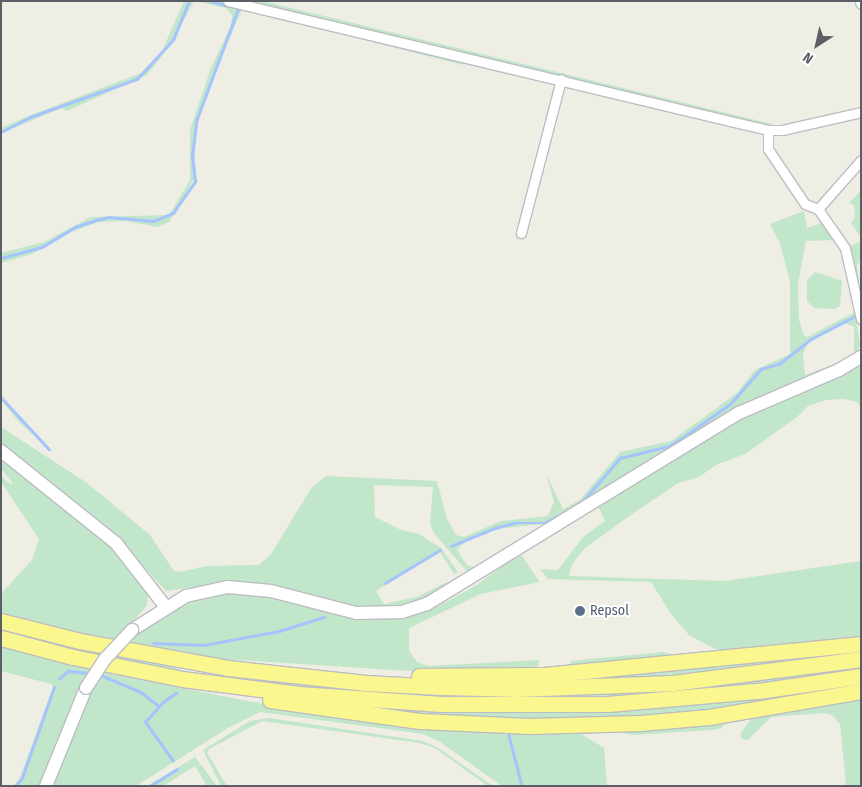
<!DOCTYPE html>
<style>
body{margin:0}
#map{position:relative;width:862px;height:787px;overflow:hidden;background:#efeee4;font-family:"Fira Sans Condensed",sans-serif}
div>[style]{position:absolute}
[style*='--x']{left:calc(var(--x)*1px);top:calc(var(--y)*1px);width:calc(var(--w)*1px);rotate:calc(var(--a)*1deg)}
.green>*{inset:0;background:#c1e6c9}
.stream>*{height:2.5px;margin:-1.25px;padding:0 1.25px;transform-origin:1.25px;border-radius:1.25px;background:#a5c4fd}
.roads{filter:drop-shadow(1px 0 #bcbdc3) drop-shadow(-1px 0 #bcbdc3) drop-shadow(0 1px #bcbdc3) drop-shadow(0 -1px #bcbdc3)}
.street>*{height:9px;margin:-4.5px;padding:0 4.5px;transform-origin:4.5px;border-radius:4.5px;background:#fff}
.secondary>*{height:12px;margin:-6px;padding:0 6px;transform-origin:6px;border-radius:6px;background:#fff}
.highway>*{height:15px;margin:-7.5px;padding:0 7.5px;transform-origin:7.5px;border-radius:7.5px;background:#fbf78f}
.bridges{filter:drop-shadow(1px 0 #bdbec5) drop-shadow(-1px 0 #bdbec5) drop-shadow(0 1px #bdbec5) drop-shadow(0 -1px #bdbec5)}
.secondary-bridge>*{height:12px;margin:-6px;padding:0 6px;transform-origin:6px;border-radius:6px;background:#fff}
.dots>*{width:14px;height:14px;translate:-50% -50%;box-sizing:border-box;border:2px solid #fff;border-radius:50%}
span{translate:-50% -50%;white-space:nowrap;text-align:center;line-height:1.15;-webkit-text-stroke:4px #fff;paint-order:stroke}
.service-label{font-size:14px;color:#4e5e75}
.left{translate:0 -50%;text-align:left}
.frame{position:absolute;inset:0;border:2px solid #5c5e65;pointer-events:none}
.north{position:absolute;left:792px;top:20px;width:50px;height:50px;-webkit-text-stroke:4px #fff;paint-order:stroke;rotate:215deg;font-size:14px;font-weight:700;line-height:20px;text-align:center;color:#5c5e65}
.north::after{content:'';display:block;margin:auto;width:18px;height:22px;background:#5c5e65;clip-path:polygon(50% 0,100% 100%,50% 72%,0 100%)}
</style>
<div id="map">
<div class="green">
<div style="clip-path:polygon(184px 1px,194px 1px,171px 44px,147px 75px,67px 111px,62px 108px,1px 133px,1px 128px,26px 117px,141px 73px,162px 51px)"></div>
<div style="clip-path:polygon(195px 1px,222px 1px,354px 32px,464px 59px,463px 65px,242px 9px,202px 105px,194px 134px,196px 176px,169px 222px,158px 227px,126px 221px,98px 222px,69px 233px,32px 254px,1px 263px,1px 253px,44px 242px,91px 217px,169px 215px,190px 180px,190px 130px,211px 68px,231px 26px,232px 15px,226px 8px)"></div>
<div style="clip-path:polygon(243px 1px,262px 1px,772px 124px,772px 127px)"></div>
<div style="clip-path:polygon(861px 190px,861px 237px,851px 223px,855px 218px,854px 205px,849px 203px)"></div>
<div style="clip-path:polygon(evenodd,804px 211px,807px 228px,824px 222px,835px 240px,806px 241px,798px 284px,799px 320px,804px 335px,807px 337px,855px 312px,860px 345px,855px 356px,730px 413px,470px 575px,433px 532px,430px 523px,433px 487px,374px 485px,375px 517px,401px 530px,419px 534px,441px 548px,458px 572px,454px 574px,440px 552px,376px 591px,384px 604px,417px 597px,447px 582px,446px 589px,415px 602px,395px 607px,351px 607px,273px 586px,235px 581px,166px 591px,115px 535px,1px 443px,1px 427px,87px 483px,150px 535px,174px 571px,180px 572px,207px 566px,259px 565px,271px 554px,312px 487px,326px 476px,437px 481px,447px 519px,456px 535px,464px 537px,501px 521px,548px 516px,554px 502px,546px 474px,563px 509px,580px 500px,620px 452px,671px 441px,737px 393px,755px 370px,790px 354px,790px 281px,780px 244px,770px 224px,804px 211px,845px 323px,854px 327px,854px 353px,848px 359px,805px 375px,803px 354px,808px 343px,845px 323px,804px 211px,551px 523px,477px 568px,467px 565px,457px 550px,465px 542px,497px 529px,551px 523px)"></div>
<div style="clip-path:polygon(861px 241px,861px 260px,857px 265px,861px 304px,848px 248px)"></div>
<div style="clip-path:polygon(815px 272px,842px 281px,840px 306px,835px 309px,814px 308px,807px 301px,807px 280px)"></div>
<div style="clip-path:polygon(856px 365px,861px 367px,861px 409px,857px 402px,844px 399px,825px 400px,808px 406px,797px 417px,745px 454px,716px 465px,699px 477px,678px 483px,625px 519px,584px 549px,572px 564px,569px 576px,724px 581px,861px 561px,861px 640px,734px 653px,715px 649px,689px 635px,671px 614px,651px 582px,548px 579px,540px 569px,558px 570px,583px 537px,605px 521px,598px 506px,728px 423px)"></div>
<div style="clip-path:polygon(1px 396px,49px 447px,50px 450px,20px 423px,1px 400px)"></div>
<div style="clip-path:polygon(1px 458px,118px 553px,148px 594px,147px 605px,132px 623px,193px 599px,227px 593px,266px 596px,353px 618px,405px 618px,435px 608px,475px 586px,514px 558px,522px 556px,540px 582px,481px 594px,409px 628px,409px 651px,417px 662px,428px 666px,539px 660px,538px 667px,515px 671px,408px 671px,221px 659px,117px 642px,1px 613px,1px 594px,32px 560px,39px 539px,1px 482px,1px 476px,10px 484px,13px 483px,1px 469px)"></div>
<div style="clip-path:polygon(1px 627px,166px 665px,184px 671px,126px 663px,1px 632px)"></div>
<div style="clip-path:polygon(1px 646px,115px 675px,274px 706px,479px 731px,580px 733px,604px 748px,607px 786px,502px 786px,440px 742px,423px 734px,260px 712px,228px 728px,136px 786px,51px 786px,81px 686px,39px 786px,14px 786px,18px 783px,53px 687px,51px 684px,1px 671px)"></div>
<div style="clip-path:polygon(861px 651px,783px 664px,679px 674px,571px 681px,584px 675px)"></div>
<div style="clip-path:polygon(664px 652px,673px 655px,570px 667px,571px 661px)"></div>
<div style="clip-path:polygon(861px 665px,861px 671px,785px 682px,623px 697px,451px 699px,323px 690px,229px 678px,738px 682px)"></div>
<div style="clip-path:polygon(861px 683px,861px 687px,660px 718px,488px 722px,374px 708px,542px 712px,620px 709px,701px 704px)"></div>
<div style="clip-path:polygon(861px 696px,861px 786px,846px 786px,840px 724px,832px 715px,823px 713px,771px 717px,748px 740px,741px 739px,741px 733px,751px 719px)"></div>
<div style="clip-path:polygon(269px 718px,423px 741px,437px 747px,493px 786px,488px 786px,435px 748px,420px 743px,262px 721px,209px 749px,207px 753px,227px 786px,221px 786px,203px 750px,250px 721px)"></div>
<div style="clip-path:polygon(727px 720px,722px 728px,713px 730px,632px 735px,620px 732px)"></div>
<div style="clip-path:polygon(195px 757px,217px 786px,207px 786px,195px 766px,163px 786px,147px 786px)"></div>
</div>
<div class="stream">
<div style="--x:211;--y:1;--w:19;--a:16"></div>
<div style="--x:1;--y:132;--w:33;--a:-27"></div>
<div style="--x:30;--y:117;--w:114;--a:-19.6"></div>
<div style="--x:137;--y:79;--w:53;--a:-47.3"></div>
<div style="--x:173;--y:40;--w:42;--a:-67.7"></div>
<div style="--x:1;--y:258;--w:42;--a:-15"></div>
<div style="--x:42;--y:247;--w:39;--a:-31"></div>
<div style="--x:75;--y:227;--w:22;--a:-18"></div>
<div style="--x:96;--y:220;--w:13;--a:-13"></div>
<div style="--x:109;--y:217;--w:45;--a:5.1"></div>
<div style="--x:154;--y:221;--w:21;--a:-23"></div>
<div style="--x:173;--y:213;--w:39;--a:-55"></div>
<div style="--x:195;--y:181;--w:24;--a:-97"></div>
<div style="--x:192;--y:157;--w:38;--a:-83"></div>
<div style="--x:197;--y:119;--w:121;--a:-69.6"></div>
<div style="--x:1;--y:397;--w:71;--a:47.3"></div>
<div style="--x:581;--y:503;--w:60;--a:-49.1"></div>
<div style="--x:620;--y:458;--w:50;--a:-13.8"></div>
<div style="--x:669;--y:446;--w:15;--a:-32"></div>
<div style="--x:682;--y:438;--w:59;--a:-35.3"></div>
<div style="--x:730;--y:404;--w:47;--a:-48.5"></div>
<div style="--x:761;--y:369;--w:19;--a:-16"></div>
<div style="--x:779;--y:364;--w:41;--a:-38"></div>
<div style="--x:811;--y:339;--w:50;--a:-27.6"></div>
<div style="--x:451;--y:546;--w:48;--a:-22.2"></div>
<div style="--x:495;--y:528;--w:20;--a:-15"></div>
<div style="--x:514;--y:523;--w:30;--a:0"></div>
<div style="--x:544;--y:523;--w:25;--a:-27"></div>
<div style="--x:385;--y:583;--w:64;--a:-31"></div>
<div style="--x:153;--y:643;--w:51;--a:2.2"></div>
<div style="--x:204;--y:645;--w:76;--a:-10.6"></div>
<div style="--x:279;--y:631;--w:47;--a:-17.3"></div>
<div style="--x:100;--y:675;--w:44;--a:22.5"></div>
<div style="--x:141;--y:692;--w:23;--a:38"></div>
<div style="--x:59;--y:679;--w:12;--a:-42"></div>
<div style="--x:68;--y:671;--w:24;--a:5"></div>
<div style="--x:509;--y:735;--w:53;--a:75.7"></div>
<div style="--x:173;--y:761;--w:48;--a:-125.7"></div>
<div style="--x:145;--y:722;--w:27;--a:-48"></div>
<div style="--x:163;--y:702;--w:16;--a:-35"></div>
<div style="--x:15;--y:786;--w:11;--a:-49"></div>
<div style="--x:22;--y:778;--w:96;--a:-70.6"></div>
<div style="--x:150;--y:786;--w:32;--a:-32"></div>
</div>
<div class="roads">
<div class="street">
<div style="--x:228;--y:1;--w:555;--a:13.44"></div>
<div style="--x:768;--y:130;--w:14;--a:0"></div>
<div style="--x:782;--y:130;--w:81;--a:-12.8"></div>
<div style="--x:860;--y:2;--w:2;--a:63"></div>
<div style="--x:768;--y:130;--w:19;--a:90"></div>
<div style="--x:768;--y:149;--w:66;--a:56.1"></div>
<div style="--x:805;--y:204;--w:14;--a:21"></div>
<div style="--x:818;--y:209;--w:47;--a:55.3"></div>
<div style="--x:845;--y:248;--w:73;--a:77.3"></div>
<div style="--x:818;--y:209;--w:65;--a:-48.7"></div>
<div style="--x:521;--y:233;--w:159;--a:-75.4"></div>
</div>
<div class="secondary">
<div style="--x:1;--y:451;--w:147;--a:38.7"></div>
<div style="--x:116;--y:543;--w:80;--a:52.1"></div>
<div style="--x:132;--y:630;--w:64;--a:-32.2"></div>
<div style="--x:186;--y:596;--w:43;--a:-12.1"></div>
<div style="--x:228;--y:587;--w:43;--a:5.3"></div>
<div style="--x:271;--y:591;--w:88;--a:14.5"></div>
<div style="--x:356;--y:613;--w:46;--a:-1.2"></div>
<div style="--x:402;--y:612;--w:26;--a:-18"></div>
<div style="--x:427;--y:604;--w:366;--a:-31.5"></div>
<div style="--x:739;--y:413;--w:109;--a:-23.3"></div>
<div style="--x:839;--y:370;--w:26;--a:-31"></div>
<div style="--x:46;--y:786;--w:106;--a:-67.8"></div>
</div>
<div class="highway">
<div style="--x:1;--y:621;--w:81;--a:14.2"></div>
<div style="--x:80;--y:641;--w:150;--a:10.3"></div>
<div style="--x:228;--y:668;--w:139;--a:6.2"></div>
<div style="--x:366;--y:683;--w:76;--a:3"></div>
<div style="--x:442;--y:687;--w:75;--a:1.5"></div>
<div style="--x:517;--y:689;--w:155;--a:-2.2"></div>
<div style="--x:672;--y:683;--w:191;--a:-7.2"></div>
<div style="--x:1;--y:638;--w:74;--a:14.8"></div>
<div style="--x:73;--y:657;--w:111;--a:11.4"></div>
<div style="--x:182;--y:679;--w:118;--a:7.3"></div>
<div style="--x:299;--y:694;--w:142;--a:4"></div>
<div style="--x:441;--y:704;--w:167;--a:0"></div>
<div style="--x:608;--y:704;--w:151;--a:-5"></div>
<div style="--x:758;--y:691;--w:104;--a:-8.3"></div>
<div style="--x:419;--y:676;--w:125;--a:-0.5"></div>
<div style="--x:544;--y:675;--w:319;--a:-5.6"></div>
<div style="--x:270;--y:700;--w:151;--a:8"></div>
<div style="--x:420;--y:721;--w:110;--a:2.6"></div>
<div style="--x:530;--y:726;--w:110;--a:-1.6"></div>
<div style="--x:640;--y:723;--w:69;--a:-5"></div>
<div style="--x:709;--y:717;--w:154;--a:-9.7"></div>
</div>
</div>
<div class="bridges">
<div class="secondary-bridge">
<div style="--x:86;--y:688;--w:35;--a:-57"></div>
<div style="--x:105;--y:659;--w:40;--a:-47"></div>
</div>
</div>
<div class="dots">
<div style="left:580px;top:611px;background:#5c6f8a"></div>
</div>
<div class="service-label">
<span class="left" style="left:590px;top:611px">Repsol</span>
</div>
<div class="frame"></div>
<div class="north">N</div>
</div>
